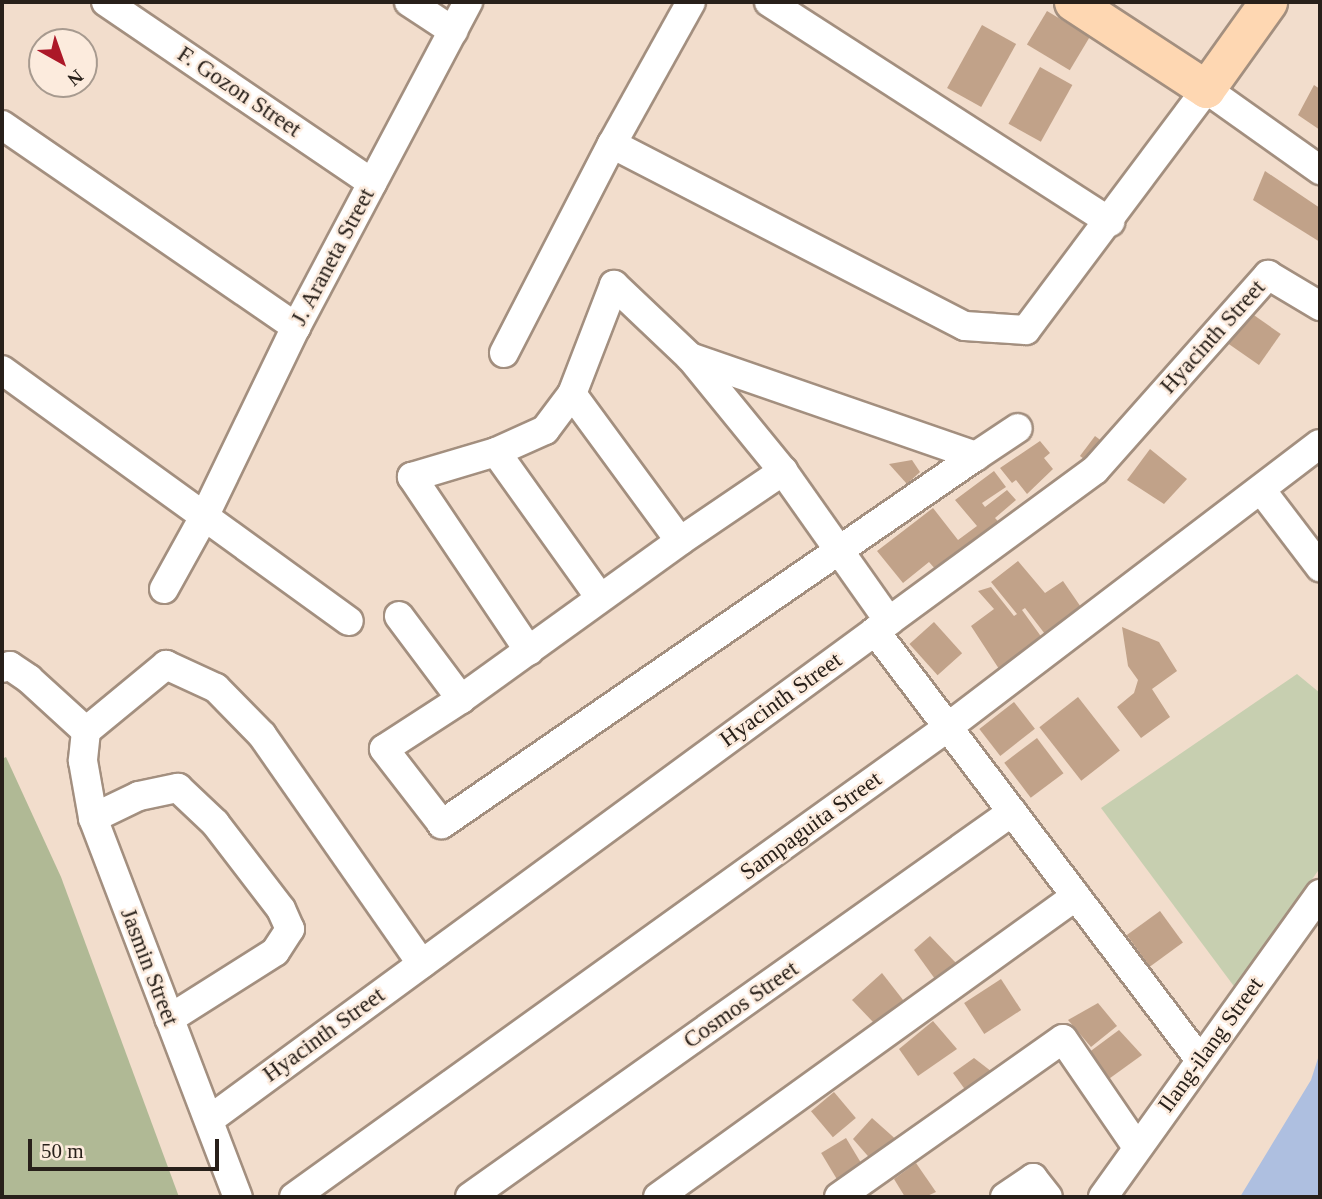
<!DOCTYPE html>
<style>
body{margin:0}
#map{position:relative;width:1322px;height:1199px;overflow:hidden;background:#f2ddcc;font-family:"Times New Roman",serif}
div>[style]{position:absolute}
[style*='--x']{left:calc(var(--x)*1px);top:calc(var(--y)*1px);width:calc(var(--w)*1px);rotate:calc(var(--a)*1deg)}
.green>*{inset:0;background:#c7cfb0}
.forest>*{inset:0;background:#b0b995}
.water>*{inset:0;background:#aebfe0}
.building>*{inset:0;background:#c1a289;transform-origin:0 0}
.roads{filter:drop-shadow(2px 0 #a38f7f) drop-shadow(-2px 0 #a38f7f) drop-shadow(0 2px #a38f7f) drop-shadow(0 -2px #a38f7f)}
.minor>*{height:28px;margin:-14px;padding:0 14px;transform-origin:14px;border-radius:14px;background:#fff}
.major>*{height:37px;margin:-18.5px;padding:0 18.5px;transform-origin:18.5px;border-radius:18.5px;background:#fed7b2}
span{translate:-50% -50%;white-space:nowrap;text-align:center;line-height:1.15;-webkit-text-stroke:5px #fcebdd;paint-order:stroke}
.street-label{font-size:23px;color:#28201a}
.frame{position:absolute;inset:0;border:4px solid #28201a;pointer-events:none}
.north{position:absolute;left:28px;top:28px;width:70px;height:70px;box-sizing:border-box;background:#fcebdd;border:2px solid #a79a8f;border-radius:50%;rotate:140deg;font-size:19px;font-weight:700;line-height:28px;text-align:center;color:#28201a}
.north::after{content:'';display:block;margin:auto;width:24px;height:32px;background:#ac1828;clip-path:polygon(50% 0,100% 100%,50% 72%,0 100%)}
.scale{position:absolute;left:28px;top:1139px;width:191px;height:32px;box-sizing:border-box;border:4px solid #28201a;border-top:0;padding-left:9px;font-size:21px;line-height:24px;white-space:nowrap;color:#28201a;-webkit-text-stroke:5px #fcebdd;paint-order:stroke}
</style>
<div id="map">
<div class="green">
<div style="clip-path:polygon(1297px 674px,1320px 693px,1320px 868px,1236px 989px,1101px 808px)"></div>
</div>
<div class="forest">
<div style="clip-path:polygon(6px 757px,61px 877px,179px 1197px,2px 1197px,2px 759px)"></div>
</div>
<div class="water">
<div style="clip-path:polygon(1320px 1052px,1320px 1197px,1240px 1197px,1311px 1080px)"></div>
</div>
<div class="building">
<div style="left:1047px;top:11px;width:50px;height:39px;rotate:31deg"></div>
<div style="left:982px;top:25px;width:39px;height:72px;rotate:29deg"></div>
<div style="left:1040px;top:67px;width:37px;height:65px;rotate:29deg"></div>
<div style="clip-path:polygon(1314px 85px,1320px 89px,1320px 130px,1298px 115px)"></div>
<div style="clip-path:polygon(1265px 171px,1320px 208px,1320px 242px,1253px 200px)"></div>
<div style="left:1248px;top:311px;width:40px;height:38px;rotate:35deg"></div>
<div style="left:1095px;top:436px;width:20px;height:25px;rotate:37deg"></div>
<div style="clip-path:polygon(1040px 441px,1050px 453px,1044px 458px,1053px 469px,1027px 494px,1016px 480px,1012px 483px,1000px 468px)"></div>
<div style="clip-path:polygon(1150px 449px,1187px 479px,1164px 504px,1127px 480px)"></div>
<div style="clip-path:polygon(912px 460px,920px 472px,907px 484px,889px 464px)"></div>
<div style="clip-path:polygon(994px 471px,1006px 487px,982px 503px,985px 507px,1007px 490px,1016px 500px,995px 518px,1008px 532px,944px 579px,929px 562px,903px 583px,877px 551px,933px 508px,958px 540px,977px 526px,955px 500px)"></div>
<div style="clip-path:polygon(1018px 561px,1045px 593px,1063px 581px,1085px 613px,1048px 638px,1025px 608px,1022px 610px,1045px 642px,1001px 672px,971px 626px,994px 609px,978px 591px,991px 587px,1014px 616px,1017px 614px,991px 582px)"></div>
<div style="left:934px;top:622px;width:42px;height:33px;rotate:48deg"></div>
<div style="clip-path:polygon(1122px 627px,1159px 642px,1177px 671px,1152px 689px,1170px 717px,1141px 738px,1117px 707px,1134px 693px,1138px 680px,1128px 666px)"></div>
<div style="left:1078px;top:697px;width:68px;height:49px;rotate:52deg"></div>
<div style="left:1014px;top:702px;width:34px;height:44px;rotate:52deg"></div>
<div style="left:1037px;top:738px;width:44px;height:41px;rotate:53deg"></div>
<div style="left:1160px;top:911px;width:39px;height:41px;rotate:54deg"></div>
<div style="clip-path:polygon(930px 936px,957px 964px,935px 979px,914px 950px)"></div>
<div style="clip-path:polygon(882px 973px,907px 1005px,874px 1023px,852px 1000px)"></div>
<div style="left:1001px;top:979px;width:37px;height:44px;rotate:57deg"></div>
<div style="clip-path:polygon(1098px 1003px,1117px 1026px,1091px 1047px,1068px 1020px)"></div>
<div style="clip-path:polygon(933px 1021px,957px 1049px,918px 1076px,899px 1049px)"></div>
<div style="clip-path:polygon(1119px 1030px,1142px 1055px,1106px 1081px,1088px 1053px)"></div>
<div style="clip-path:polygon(974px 1058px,996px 1075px,969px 1095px,953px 1073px)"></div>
<div style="left:834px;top:1092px;width:34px;height:30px;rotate:50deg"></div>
<div style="clip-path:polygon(872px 1118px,900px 1143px,874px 1163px,853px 1139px)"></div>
<div style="left:846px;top:1138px;width:31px;height:29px;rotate:59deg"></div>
<div style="clip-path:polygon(916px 1163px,936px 1192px,925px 1197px,905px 1197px,894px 1179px)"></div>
</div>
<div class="roads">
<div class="minor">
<div style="--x:106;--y:2;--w:322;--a:34.2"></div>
<div style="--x:409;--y:2;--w:53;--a:33.4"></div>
<div style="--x:769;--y:2;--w:406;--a:32.8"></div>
<div style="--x:2;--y:125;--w:357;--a:34.5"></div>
<div style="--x:612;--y:144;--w:397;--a:27.3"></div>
<div style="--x:965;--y:326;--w:61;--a:3.8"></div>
<div style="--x:1026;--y:330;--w:301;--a:-53.2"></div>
<div style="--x:1206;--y:89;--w:140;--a:35.4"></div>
<div style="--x:504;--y:353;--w:235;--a:-62.7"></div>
<div style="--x:612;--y:144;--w:162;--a:-60.9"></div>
<div style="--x:690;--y:357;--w:303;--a:19.1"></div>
<div style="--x:976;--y:456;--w:649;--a:145.43"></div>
<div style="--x:442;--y:824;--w:95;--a:-127.7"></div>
<div style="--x:384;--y:749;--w:92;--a:-33"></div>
<div style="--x:461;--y:699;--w:270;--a:-35.8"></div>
<div style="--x:680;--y:541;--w:125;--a:-34.2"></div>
<div style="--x:2;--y:370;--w:428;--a:35.9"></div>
<div style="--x:572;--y:394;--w:182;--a:53.7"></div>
<div style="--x:496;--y:452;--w:179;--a:54.5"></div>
<div style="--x:976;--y:456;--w:50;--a:-33.7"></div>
<div style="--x:1262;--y:491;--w:96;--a:52.7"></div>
<div style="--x:164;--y:589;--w:85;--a:-61"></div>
<div style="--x:205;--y:515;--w:209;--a:-64.2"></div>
<div style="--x:296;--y:327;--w:368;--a:-62.1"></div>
<div style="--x:399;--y:616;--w:104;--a:53.2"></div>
<div style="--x:875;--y:631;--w:538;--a:52.85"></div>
<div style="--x:529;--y:651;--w:210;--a:-123.9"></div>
<div style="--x:412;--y:477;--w:88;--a:-16.6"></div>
<div style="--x:496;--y:452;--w:54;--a:-24.2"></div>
<div style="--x:545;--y:430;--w:45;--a:-53.1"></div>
<div style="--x:572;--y:394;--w:117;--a:-68.9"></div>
<div style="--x:614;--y:285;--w:105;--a:43.5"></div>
<div style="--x:690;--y:357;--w:147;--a:50.8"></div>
<div style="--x:783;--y:471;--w:184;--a:54.8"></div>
<div style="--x:2;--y:668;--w:8;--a:-14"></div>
<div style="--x:10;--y:666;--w:23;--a:34"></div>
<div style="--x:29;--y:679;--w:77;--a:42.4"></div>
<div style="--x:86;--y:731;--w:104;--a:-39.5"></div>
<div style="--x:166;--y:665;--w:55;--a:24.7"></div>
<div style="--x:216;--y:688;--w:66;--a:45.6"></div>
<div style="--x:262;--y:735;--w:279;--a:55.1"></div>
<div style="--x:86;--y:731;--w:30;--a:96"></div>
<div style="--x:83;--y:761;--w:58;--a:80"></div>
<div style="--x:93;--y:818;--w:406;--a:69.1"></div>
<div style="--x:93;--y:818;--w:51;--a:-25.6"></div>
<div style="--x:139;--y:796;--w:40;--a:-12"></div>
<div style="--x:178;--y:788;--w:51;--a:43.4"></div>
<div style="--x:215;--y:823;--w:108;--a:52.5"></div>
<div style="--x:281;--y:909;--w:22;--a:66"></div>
<div style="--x:290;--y:929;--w:27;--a:123"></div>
<div style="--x:275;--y:952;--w:125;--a:147.7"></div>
<div style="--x:209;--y:1120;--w:1099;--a:-36.27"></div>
<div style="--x:1095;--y:470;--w:261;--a:-48.4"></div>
<div style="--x:1268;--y:275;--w:61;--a:30.8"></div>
<div style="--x:294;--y:1197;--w:805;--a:-35.7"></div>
<div style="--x:948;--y:727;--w:467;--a:-37.3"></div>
<div style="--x:470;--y:1197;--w:665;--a:-35.39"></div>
<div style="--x:658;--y:1197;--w:515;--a:-35.76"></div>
<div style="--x:839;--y:1197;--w:274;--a:-35.2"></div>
<div style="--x:1063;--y:1039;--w:131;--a:55.6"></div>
<div style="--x:1005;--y:1197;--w:34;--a:-34"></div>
<div style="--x:1033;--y:1178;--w:24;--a:52"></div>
<div style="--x:1103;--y:1197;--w:373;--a:-54.4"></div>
</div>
<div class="major">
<div style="--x:1073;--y:2;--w:159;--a:33.2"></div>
<div style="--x:1206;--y:89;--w:107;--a:-54.5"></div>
</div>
</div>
<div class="street-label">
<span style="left:239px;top:92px;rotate:34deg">F. Gozon Street</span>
<span style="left:333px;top:257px;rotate:-62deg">J. Araneta Street</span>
<span style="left:1213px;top:337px;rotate:-48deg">Hyacinth Street</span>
<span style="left:781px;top:700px;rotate:-36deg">Hyacinth Street</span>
<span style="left:811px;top:826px;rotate:-36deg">Sampaguita Street</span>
<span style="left:149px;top:967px;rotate:69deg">Jasmin Street</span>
<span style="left:741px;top:1005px;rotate:-35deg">Cosmos Street</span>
<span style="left:324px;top:1035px;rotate:-36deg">Hyacinth Street</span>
<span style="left:1211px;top:1045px;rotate:-54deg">Ilang-ilang Street</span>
</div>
<div class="frame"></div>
<div class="north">N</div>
<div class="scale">50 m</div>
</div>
